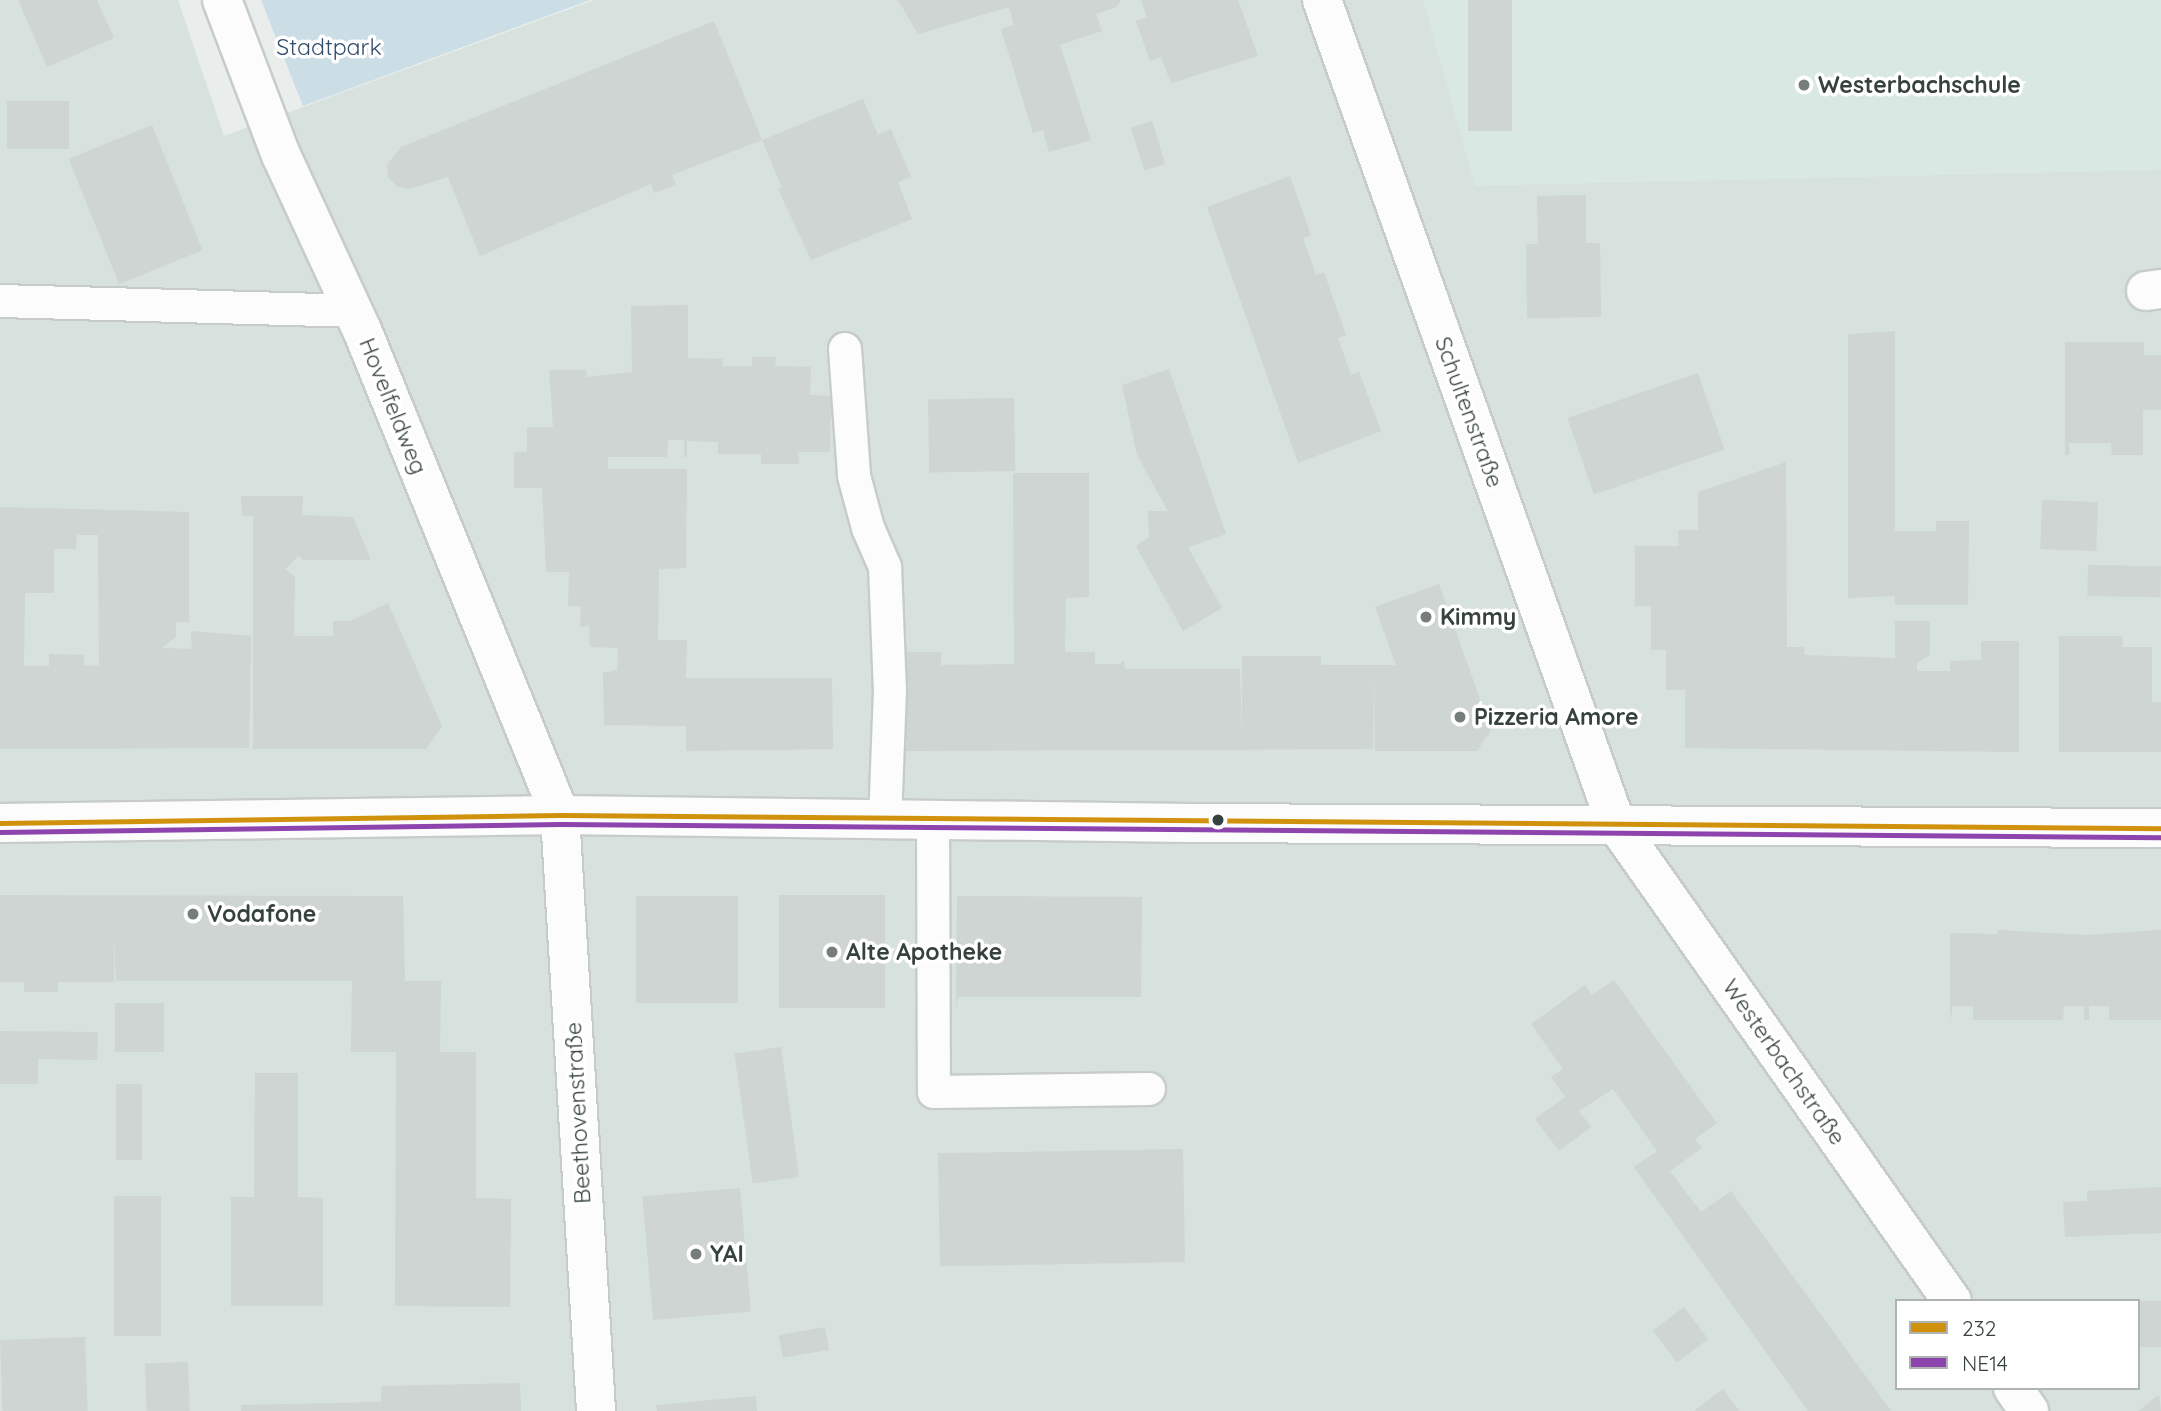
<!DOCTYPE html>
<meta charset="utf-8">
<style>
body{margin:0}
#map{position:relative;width:2161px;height:1411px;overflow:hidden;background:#e9eeec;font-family:Quicksand,sans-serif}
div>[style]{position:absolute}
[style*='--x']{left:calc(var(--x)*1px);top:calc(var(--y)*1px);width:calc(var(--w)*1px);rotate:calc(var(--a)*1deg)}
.residential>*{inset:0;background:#d7e1dd}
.education>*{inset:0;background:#d9e8e2}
.green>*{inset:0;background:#cbdde5}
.building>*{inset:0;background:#ced5d2;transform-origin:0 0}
.roads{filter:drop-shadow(2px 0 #c7ccca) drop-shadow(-2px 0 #c7ccca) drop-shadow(0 2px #c7ccca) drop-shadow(0 -2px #c7ccca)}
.service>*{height:32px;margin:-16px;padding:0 16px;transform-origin:16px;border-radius:16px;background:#fcfcfc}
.minor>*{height:38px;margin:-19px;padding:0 19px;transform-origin:19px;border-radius:19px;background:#fcfcfc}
.bus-1>*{height:5px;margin:-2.5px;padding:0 2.5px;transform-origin:2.5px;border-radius:2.5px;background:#d0920c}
.bus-2>*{height:5px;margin:-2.5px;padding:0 2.5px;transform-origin:2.5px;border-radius:2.5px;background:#8e44ad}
.dots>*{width:19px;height:19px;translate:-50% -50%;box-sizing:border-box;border:4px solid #fff;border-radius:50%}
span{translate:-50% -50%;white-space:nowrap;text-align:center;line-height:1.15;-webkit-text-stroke:7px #fff;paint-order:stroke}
.park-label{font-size:23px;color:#314c6d}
.poi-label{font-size:23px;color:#36423d;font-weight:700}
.left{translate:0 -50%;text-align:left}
.street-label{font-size:23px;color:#36423d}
.legend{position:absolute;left:1895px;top:1299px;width:245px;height:91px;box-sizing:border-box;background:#fff;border:2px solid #afb3b1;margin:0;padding:9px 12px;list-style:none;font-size:21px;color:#36423d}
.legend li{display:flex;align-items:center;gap:14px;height:35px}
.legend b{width:35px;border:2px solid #afb3b1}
</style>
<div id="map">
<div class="residential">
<div style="clip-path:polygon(evenodd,0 0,178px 0,224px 136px,594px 0,2161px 0,2161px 1411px,0 1411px,0 0,1897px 1301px,2138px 1301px,2138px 1388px,1897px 1388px,1897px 1301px)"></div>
</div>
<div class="education">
<div style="clip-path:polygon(1423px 0,2161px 0,2161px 170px,1475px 186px)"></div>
</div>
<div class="green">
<div style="clip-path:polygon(261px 0,590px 0,303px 106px)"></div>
</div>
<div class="building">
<div style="clip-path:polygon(18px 0,97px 0,114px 38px,47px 67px)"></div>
<div style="clip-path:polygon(898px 0,1121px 0,1117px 7px,1096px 14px,1102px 31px,1060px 45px,1091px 140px,1049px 152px,1043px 130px,1033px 133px,1001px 29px,1014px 25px,1009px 7px,918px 34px)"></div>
<div style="clip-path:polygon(1141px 0,1238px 0,1258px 56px,1171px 83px,1161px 57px,1150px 61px,1136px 21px,1147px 17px)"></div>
<div style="left:1468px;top:0;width:44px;height:131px"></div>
<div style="clip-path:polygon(714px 21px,762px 140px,863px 99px,878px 135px,891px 129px,911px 177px,898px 182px,912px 219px,811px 260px,778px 189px,782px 188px,762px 140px,672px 175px,676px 185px,654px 193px,651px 184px,480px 256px,448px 177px,409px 189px,396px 186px,388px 177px,387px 165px,401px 147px)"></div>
<div style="left:7px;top:101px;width:62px;height:48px"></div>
<div style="left:1152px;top:121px;width:45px;height:22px;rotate:73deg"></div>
<div style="left:152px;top:125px;width:135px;height:90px;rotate:68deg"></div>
<div style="clip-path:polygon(1290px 176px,1311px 235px,1303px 238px,1316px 275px,1324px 272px,1346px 335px,1338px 338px,1351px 375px,1359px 372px,1381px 431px,1298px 463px,1207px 207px)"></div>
<div style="clip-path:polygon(1586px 195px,1586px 243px,1600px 243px,1601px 317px,1527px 318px,1526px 244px,1538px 244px,1537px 196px)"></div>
<div style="clip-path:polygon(688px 305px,688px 358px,723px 359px,723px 366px,752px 366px,752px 357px,776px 357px,775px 366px,811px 367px,810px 395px,831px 396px,830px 452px,798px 452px,799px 464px,761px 464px,761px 454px,718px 454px,718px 442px,687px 441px,687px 457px,684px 457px,684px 440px,668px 440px,667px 457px,608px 457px,608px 469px,687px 469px,686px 568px,659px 569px,658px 640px,687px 640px,686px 678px,832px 678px,833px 749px,686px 751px,686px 726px,604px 725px,603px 673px,617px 670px,618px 648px,590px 647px,589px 626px,580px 627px,581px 606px,568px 606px,569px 572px,546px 572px,542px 488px,514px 488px,514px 452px,527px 452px,527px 427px,553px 427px,549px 370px,586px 370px,587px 377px,632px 372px,631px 306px)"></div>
<div style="clip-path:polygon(1895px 331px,1895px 531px,1936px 531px,1936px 521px,1969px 521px,1968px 605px,1895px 605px,1895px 596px,1848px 598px,1848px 334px)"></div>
<div style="clip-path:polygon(2065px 342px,2144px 342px,2144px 355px,2161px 355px,2161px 410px,2143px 410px,2143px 455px,2112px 455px,2111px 443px,2069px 443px,2069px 455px,2065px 455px)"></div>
<div style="clip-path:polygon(1169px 369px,1226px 534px,1188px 547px,1222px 608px,1183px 631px,1136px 546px,1149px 537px,1148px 511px,1168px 511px,1137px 455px,1122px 385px)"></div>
<div style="left:1698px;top:373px;width:81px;height:138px;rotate:71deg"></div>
<div style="left:1014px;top:398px;width:73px;height:86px;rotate:89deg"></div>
<div style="clip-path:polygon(1786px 462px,1787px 647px,1804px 647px,1805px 655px,1895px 658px,1895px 621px,1930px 621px,1930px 655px,1917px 663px,1917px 671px,1950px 671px,1950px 661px,1981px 660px,1981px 641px,2019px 641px,2019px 752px,1685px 748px,1685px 690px,1666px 690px,1666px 650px,1651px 650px,1651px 606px,1635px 606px,1635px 546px,1679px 546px,1678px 530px,1698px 530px,1698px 492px)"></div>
<div style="clip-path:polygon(1013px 473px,1089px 473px,1089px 597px,1066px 598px,1065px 652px,1095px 652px,1095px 664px,1120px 664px,1124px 660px,1125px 669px,1240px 669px,1242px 740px,1242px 656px,1321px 656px,1321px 665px,1396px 665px,1375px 607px,1439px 584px,1491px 730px,1477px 751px,1375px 751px,1374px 669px,1373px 749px,906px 751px,905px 652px,941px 652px,941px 665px,1014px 664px)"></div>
<div style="clip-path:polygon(241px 496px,303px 496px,302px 515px,353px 517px,371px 560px,303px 560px,298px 556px,285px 569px,295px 577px,294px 636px,333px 636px,333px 621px,350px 621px,388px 603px,442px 726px,426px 749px,253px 749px,253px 516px,242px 516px)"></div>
<div style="left:2042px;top:500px;width:56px;height:49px;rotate:2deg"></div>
<div style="clip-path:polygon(evenodd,0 507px,189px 512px,189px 622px,176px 622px,176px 637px,162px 648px,192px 649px,191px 631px,251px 636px,249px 748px,0 749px,0 507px,77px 535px,98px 535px,99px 666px,84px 665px,84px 655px,49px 654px,49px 666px,24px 666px,25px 593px,54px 593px,54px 549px,76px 549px,77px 535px)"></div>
<div style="left:2088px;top:565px;width:73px;height:31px;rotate:1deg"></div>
<div style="clip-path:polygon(2059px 636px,2122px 636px,2123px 647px,2152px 647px,2152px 702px,2161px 702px,2161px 752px,2059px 752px)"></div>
<div style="clip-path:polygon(0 895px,403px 896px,405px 981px,441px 981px,440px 1052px,476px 1052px,476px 1198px,511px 1199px,510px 1307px,395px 1306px,396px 1052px,351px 1052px,352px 981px,116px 981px,114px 934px,114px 982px,58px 982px,58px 992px,24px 992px,24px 982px,0 982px)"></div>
<div style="left:885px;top:895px;width:113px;height:106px;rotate:90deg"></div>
<div style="left:738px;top:896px;width:107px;height:102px;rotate:90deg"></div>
<div style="clip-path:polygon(957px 896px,1142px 897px,1141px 997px,958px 997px,956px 1009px)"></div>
<div style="clip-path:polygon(1997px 930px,2087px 935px,2161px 930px,2161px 1020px,2109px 1020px,2109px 1006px,2089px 1006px,2089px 1020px,2084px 1020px,2084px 1006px,2064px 1006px,2063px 1020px,1973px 1020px,1973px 1006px,1953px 1006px,1950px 1021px,1950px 933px,1998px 934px)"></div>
<div style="clip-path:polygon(1614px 980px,1717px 1123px,1695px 1139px,1702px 1148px,1670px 1171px,1701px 1212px,1731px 1191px,1891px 1411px,1808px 1411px,1634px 1167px,1657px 1151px,1613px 1089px,1579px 1111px,1591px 1127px,1559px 1151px,1535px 1119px,1565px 1097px,1551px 1077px,1563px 1069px,1531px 1024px,1585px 985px,1592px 995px)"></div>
<div style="left:115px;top:1003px;width:49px;height:49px"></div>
<div style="clip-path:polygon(0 1031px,98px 1032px,97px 1060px,38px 1059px,38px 1084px,0 1084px)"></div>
<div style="left:781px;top:1047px;width:131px;height:47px;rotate:82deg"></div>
<div style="clip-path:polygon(255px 1073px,298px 1073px,298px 1197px,323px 1198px,323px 1306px,231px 1306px,231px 1197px,254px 1197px)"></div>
<div style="left:116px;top:1084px;width:26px;height:76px"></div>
<div style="left:1183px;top:1149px;width:113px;height:245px;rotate:89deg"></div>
<div style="clip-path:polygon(2161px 1187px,2161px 1233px,2065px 1237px,2063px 1202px,2087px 1201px,2087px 1191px)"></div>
<div style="left:740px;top:1188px;width:124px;height:98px;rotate:85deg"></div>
<div style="left:114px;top:1196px;width:47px;height:140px"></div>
<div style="left:2161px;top:1301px;width:46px;height:23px;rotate:90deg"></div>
<div style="left:1684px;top:1307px;width:40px;height:39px;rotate:53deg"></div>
<div style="left:825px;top:1327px;width:23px;height:47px;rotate:80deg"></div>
<div style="left:85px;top:1337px;width:74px;height:85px;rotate:88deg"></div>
<div style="left:188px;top:1362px;width:49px;height:43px;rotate:88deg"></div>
<div style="clip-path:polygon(520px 1383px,521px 1411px,241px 1411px,241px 1405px,381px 1402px,381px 1386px)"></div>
<div style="clip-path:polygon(1723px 1389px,1739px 1411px,1694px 1411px)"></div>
<div style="clip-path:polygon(2159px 1395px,2161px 1411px,2138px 1411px)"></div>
<div style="clip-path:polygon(756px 1396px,757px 1411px,657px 1411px,656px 1405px)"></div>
</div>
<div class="roads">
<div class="service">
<div style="--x:0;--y:301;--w:354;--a:1.6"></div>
<div style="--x:845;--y:349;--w:127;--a:85.9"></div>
<div style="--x:854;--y:476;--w:54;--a:74.9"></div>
<div style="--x:868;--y:528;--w:43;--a:66.4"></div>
<div style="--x:885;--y:567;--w:123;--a:87.7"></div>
<div style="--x:890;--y:690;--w:129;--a:92.2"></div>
<div style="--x:933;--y:820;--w:272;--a:89.8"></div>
<div style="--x:934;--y:1092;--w:215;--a:-0.8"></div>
</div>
<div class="minor">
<div style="--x:222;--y:0;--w:166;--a:69.2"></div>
<div style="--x:281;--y:155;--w:193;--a:65.2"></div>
<div style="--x:362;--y:330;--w:524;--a:67.79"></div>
<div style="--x:560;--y:815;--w:597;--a:86.54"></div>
<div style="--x:1322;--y:0;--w:875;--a:70.36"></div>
<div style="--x:1616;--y:824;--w:583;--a:54.84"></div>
<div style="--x:2146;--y:291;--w:15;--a:-8"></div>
<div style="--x:0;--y:823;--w:560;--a:-0.82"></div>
<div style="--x:560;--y:815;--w:631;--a:0.73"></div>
<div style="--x:1191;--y:823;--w:970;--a:0.3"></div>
<div style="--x:2013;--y:1388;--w:28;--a:55"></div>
</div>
</div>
<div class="bus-1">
<div style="--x:0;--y:823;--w:560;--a:-0.82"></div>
<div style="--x:560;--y:815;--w:1601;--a:0.47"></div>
</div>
<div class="bus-2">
<div style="--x:0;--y:832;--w:560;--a:-0.82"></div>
<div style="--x:560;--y:824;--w:1601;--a:0.47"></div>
</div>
<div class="dots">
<div style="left:1804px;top:85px;background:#757e7a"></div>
<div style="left:1426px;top:617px;background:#757e7a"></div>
<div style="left:1460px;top:717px;background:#757e7a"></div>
<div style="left:1218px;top:820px;background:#36423d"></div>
<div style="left:193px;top:914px;background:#757e7a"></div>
<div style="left:832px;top:952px;background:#757e7a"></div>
<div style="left:696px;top:1254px;background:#757e7a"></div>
</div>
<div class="park-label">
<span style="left:329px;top:47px">Stadtpark</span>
</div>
<div class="poi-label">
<span class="left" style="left:1818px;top:85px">Westerbachschule</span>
<span class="left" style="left:1440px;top:617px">Kimmy</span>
<span class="left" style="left:1474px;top:717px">Pizzeria Amore</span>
<span class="left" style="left:207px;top:914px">Vodafone</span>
<span class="left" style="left:846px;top:952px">Alte Apotheke</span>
<span class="left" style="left:710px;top:1254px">YAI</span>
</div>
<div class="street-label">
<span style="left:393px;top:406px;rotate:68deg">Hovelfeldweg</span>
<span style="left:1469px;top:412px;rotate:70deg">Schultenstraße</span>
<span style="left:1784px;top:1062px;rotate:55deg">Westerbachstraße</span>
<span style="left:578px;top:1113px;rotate:-93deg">Beethovenstraße</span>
</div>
<ul class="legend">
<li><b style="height:9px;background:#d0920c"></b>232</li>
<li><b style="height:9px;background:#8e44ad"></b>NE14</li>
</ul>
</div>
